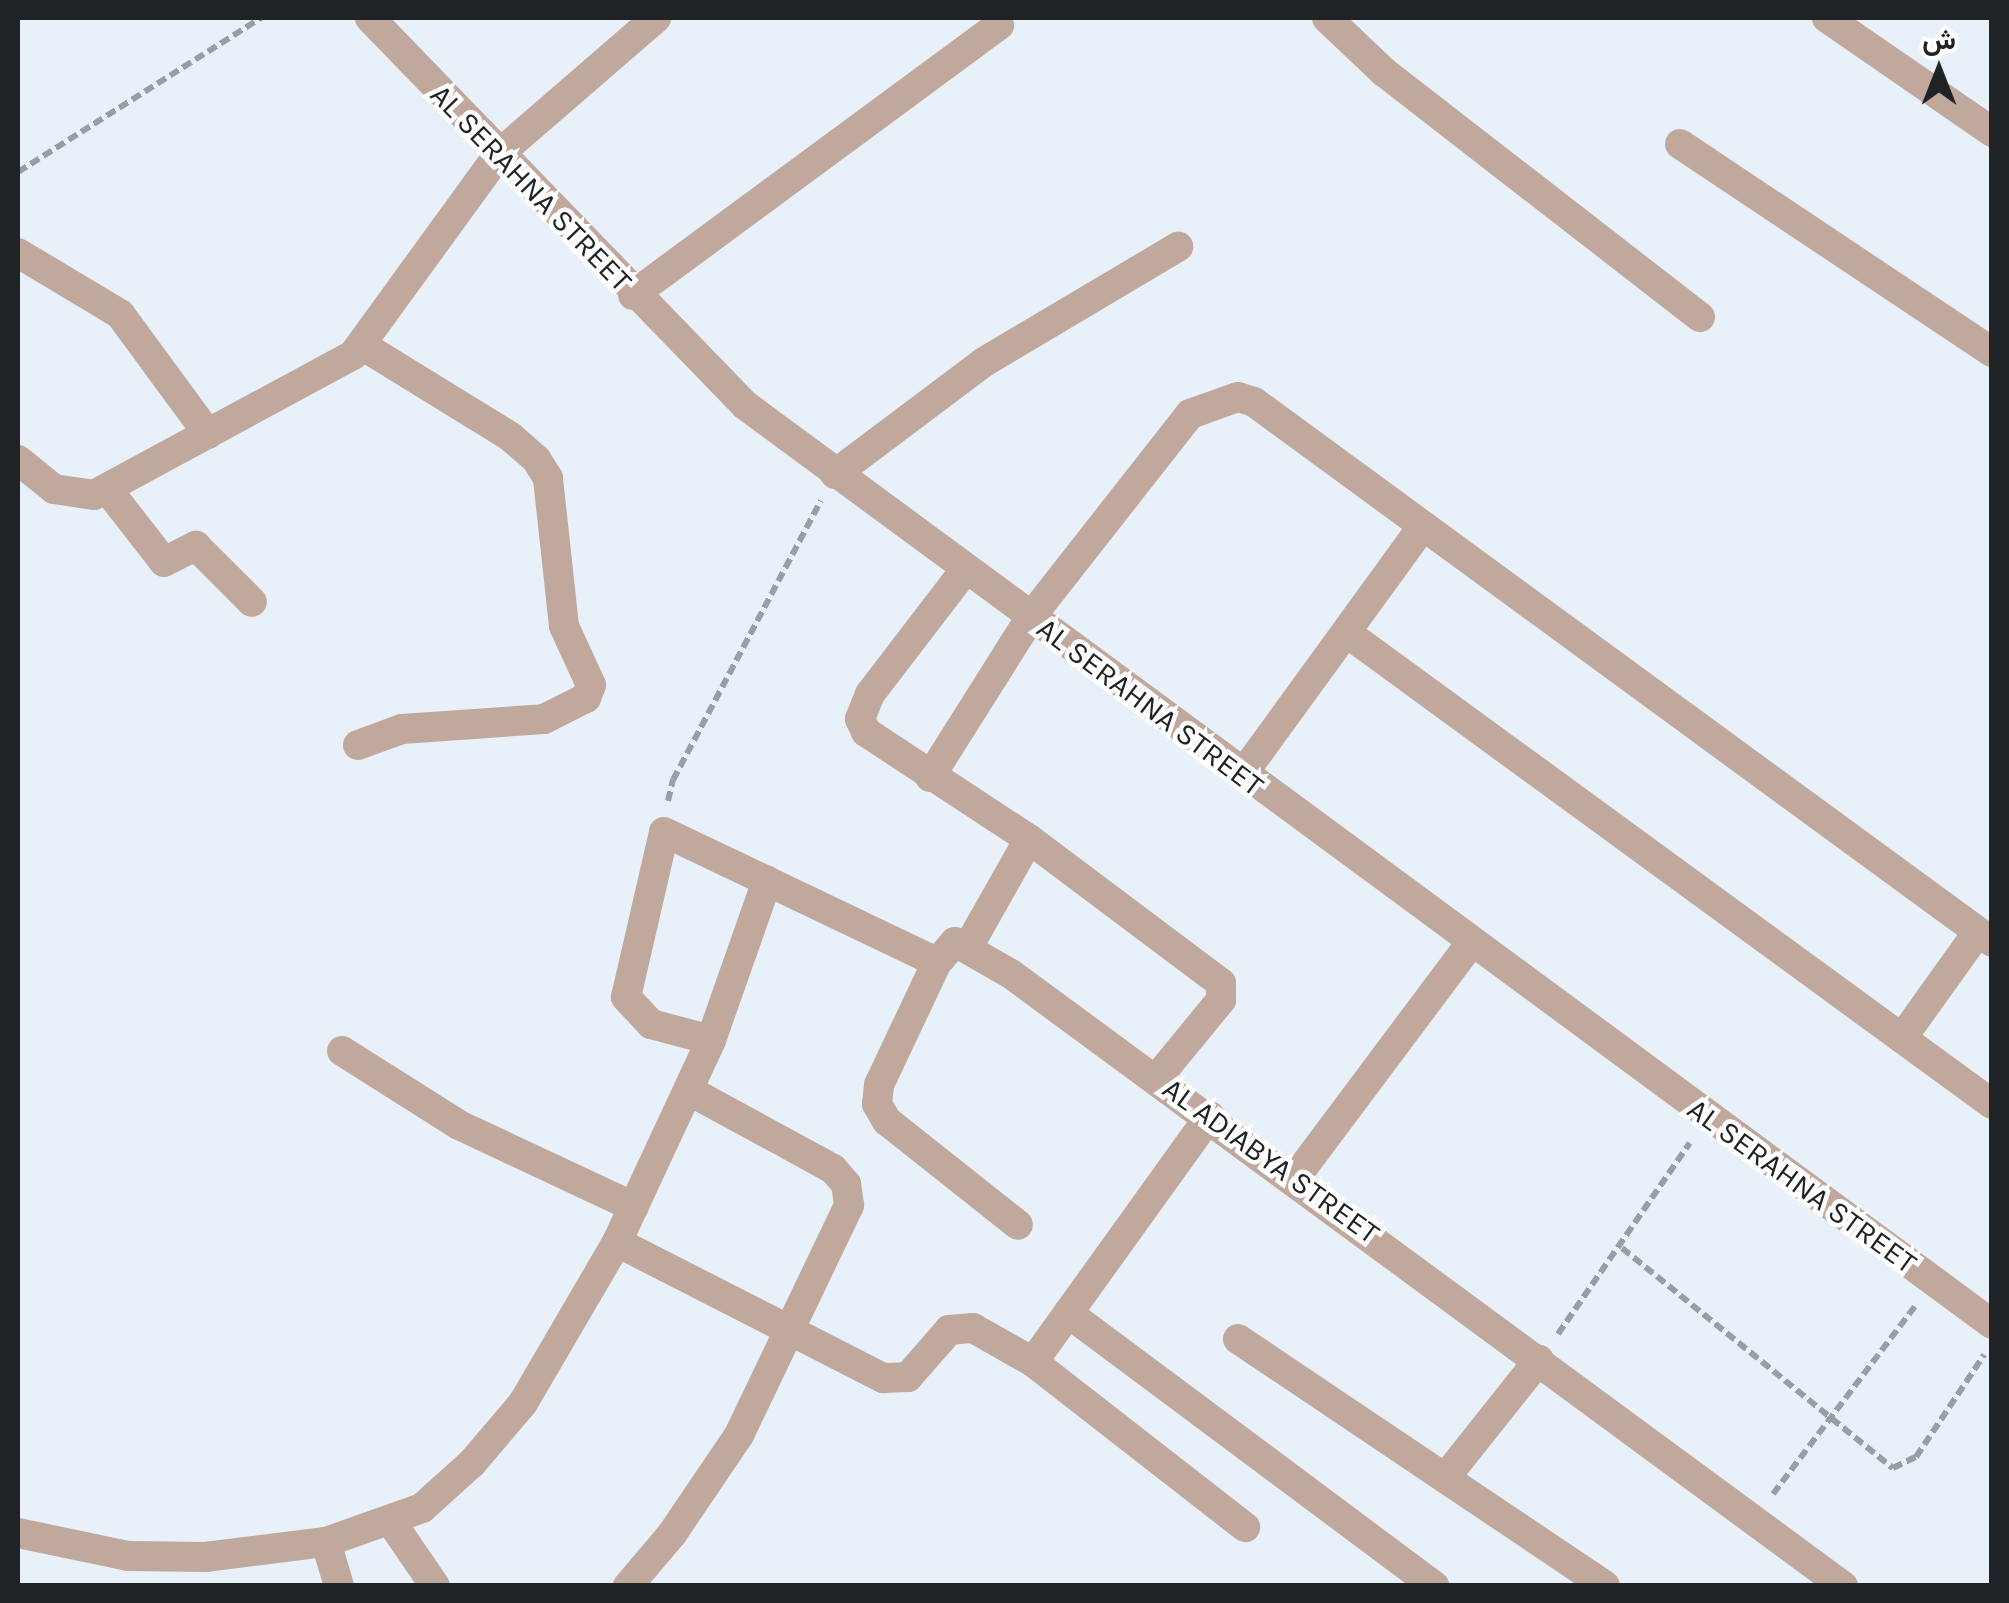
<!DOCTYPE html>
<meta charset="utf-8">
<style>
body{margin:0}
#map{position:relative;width:2009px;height:1603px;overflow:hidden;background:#e8f0fa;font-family:Karla,Vazirmatn,sans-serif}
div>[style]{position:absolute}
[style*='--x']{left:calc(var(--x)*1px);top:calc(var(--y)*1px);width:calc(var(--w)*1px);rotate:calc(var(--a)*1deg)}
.path>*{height:6px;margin-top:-3px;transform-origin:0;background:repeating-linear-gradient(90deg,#989ea5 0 10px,transparent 0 15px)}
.minor>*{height:30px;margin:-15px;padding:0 15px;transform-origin:15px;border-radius:15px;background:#c0a89d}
span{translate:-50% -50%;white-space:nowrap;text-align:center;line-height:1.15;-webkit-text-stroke:9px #fff;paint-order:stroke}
.street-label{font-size:30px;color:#202326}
.frame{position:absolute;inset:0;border:20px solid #202326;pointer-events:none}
.north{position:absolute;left:1889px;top:20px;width:100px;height:100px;-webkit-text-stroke:8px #fff;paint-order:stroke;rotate:0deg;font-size:28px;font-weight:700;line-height:40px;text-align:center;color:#202326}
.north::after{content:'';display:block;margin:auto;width:35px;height:45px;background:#202326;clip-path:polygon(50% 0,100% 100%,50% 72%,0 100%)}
</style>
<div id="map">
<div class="path">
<div style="--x:18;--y:172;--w:288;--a:-32.4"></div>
<div style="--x:668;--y:801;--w:22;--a:-77"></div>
<div style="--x:673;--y:780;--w:316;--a:-62.1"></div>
<div style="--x:1622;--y:1248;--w:349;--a:39.1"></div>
<div style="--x:1893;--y:1468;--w:25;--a:-26"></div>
<div style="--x:1916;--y:1457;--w:123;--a:-56.3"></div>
<div style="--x:1558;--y:1334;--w:232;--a:-55.4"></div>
<div style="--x:1773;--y:1494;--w:237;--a:-52.9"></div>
</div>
<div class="minor">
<div style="--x:370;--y:18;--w:539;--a:45.9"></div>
<div style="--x:745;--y:405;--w:1549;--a:36.39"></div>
<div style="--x:1327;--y:18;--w:79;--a:43.5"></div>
<div style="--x:1384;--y:72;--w:400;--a:37.8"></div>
<div style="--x:1827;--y:18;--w:201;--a:34.6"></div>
<div style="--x:1680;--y:144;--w:375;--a:33.7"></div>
<div style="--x:18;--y:253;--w:119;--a:30.9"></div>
<div style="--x:120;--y:314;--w:149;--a:53.7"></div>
<div style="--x:633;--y:295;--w:455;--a:-36.4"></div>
<div style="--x:18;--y:460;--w:46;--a:38.9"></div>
<div style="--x:54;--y:489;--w:40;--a:8.5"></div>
<div style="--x:94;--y:495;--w:294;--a:-28.4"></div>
<div style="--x:353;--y:355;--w:248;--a:-54"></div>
<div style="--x:499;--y:154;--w:208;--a:-40.9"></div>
<div style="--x:835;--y:474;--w:186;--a:-36.9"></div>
<div style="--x:984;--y:362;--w:226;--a:-30.7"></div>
<div style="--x:108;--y:490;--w:91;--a:52.1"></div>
<div style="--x:164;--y:562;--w:36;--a:-27"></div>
<div style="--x:196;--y:546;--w:79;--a:45"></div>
<div style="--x:965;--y:570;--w:156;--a:127.5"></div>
<div style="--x:870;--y:694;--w:27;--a:112"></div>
<div style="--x:860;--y:719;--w:14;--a:65"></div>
<div style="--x:866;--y:732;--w:195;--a:33.3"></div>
<div style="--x:1029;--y:839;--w:240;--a:36.9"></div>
<div style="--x:1221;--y:983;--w:17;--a:90"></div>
<div style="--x:1221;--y:1000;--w:99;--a:129.3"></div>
<div style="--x:1347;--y:633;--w:799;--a:36.14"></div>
<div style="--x:358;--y:745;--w:47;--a:-20"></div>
<div style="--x:402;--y:729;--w:142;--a:-4"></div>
<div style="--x:544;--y:719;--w:47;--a:-26.6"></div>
<div style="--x:586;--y:698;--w:14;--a:-69"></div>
<div style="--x:591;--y:685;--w:65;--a:-114.6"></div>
<div style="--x:564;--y:626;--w:149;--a:-96.2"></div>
<div style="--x:548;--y:478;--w:22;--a:-122"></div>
<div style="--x:536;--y:459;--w:33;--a:-139"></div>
<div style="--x:511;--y:437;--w:174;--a:-148.4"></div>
<div style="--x:1242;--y:775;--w:306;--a:-54"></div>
<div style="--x:930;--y:777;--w:188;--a:-57.8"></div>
<div style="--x:1030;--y:618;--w:259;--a:-51.9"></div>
<div style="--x:1190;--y:414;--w:51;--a:-19.5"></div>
<div style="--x:1238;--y:397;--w:17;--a:17"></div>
<div style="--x:1254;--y:402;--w:914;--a:36.19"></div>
<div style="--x:968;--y:947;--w:124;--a:-60.5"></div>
<div style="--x:938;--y:960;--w:138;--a:115.3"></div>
<div style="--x:879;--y:1085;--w:19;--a:96"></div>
<div style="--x:877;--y:1104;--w:20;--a:60"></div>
<div style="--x:887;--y:1121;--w:167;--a:38.4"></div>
<div style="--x:1902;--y:1038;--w:130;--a:-54.4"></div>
<div style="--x:711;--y:1040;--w:62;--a:-165.1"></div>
<div style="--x:651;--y:1024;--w:37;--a:-133"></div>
<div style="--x:626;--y:997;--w:169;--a:-77"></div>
<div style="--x:664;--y:832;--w:295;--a:25.5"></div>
<div style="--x:930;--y:959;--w:11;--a:-5"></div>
<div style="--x:941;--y:958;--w:21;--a:-49"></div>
<div style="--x:955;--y:942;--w:64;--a:29.7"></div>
<div style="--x:1011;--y:974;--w:1033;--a:36.34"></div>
<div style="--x:342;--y:1051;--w:138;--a:32.3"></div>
<div style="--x:459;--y:1125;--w:193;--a:25.1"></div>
<div style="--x:1295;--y:1178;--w:292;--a:-53.2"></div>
<div style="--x:617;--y:1242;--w:299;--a:27.1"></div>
<div style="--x:883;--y:1378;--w:25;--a:-2"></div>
<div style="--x:908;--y:1377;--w:62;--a:-48.9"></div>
<div style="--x:949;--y:1330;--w:24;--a:-5"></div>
<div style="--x:973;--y:1328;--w:69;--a:29.5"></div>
<div style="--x:1033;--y:1362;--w:269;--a:37.9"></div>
<div style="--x:1068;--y:1313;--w:457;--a:36.7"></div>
<div style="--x:1238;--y:1339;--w:442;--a:33.9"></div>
<div style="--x:1033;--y:1362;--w:303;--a:-54.3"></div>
<div style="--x:1445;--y:1478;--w:151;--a:-51.5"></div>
<div style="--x:392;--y:1523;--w:76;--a:55.7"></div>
<div style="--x:18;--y:1533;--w:112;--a:11.8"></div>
<div style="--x:128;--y:1556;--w:77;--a:0.7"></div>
<div style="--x:205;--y:1557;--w:122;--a:-7.1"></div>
<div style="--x:326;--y:1542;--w:102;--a:-19.5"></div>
<div style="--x:422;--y:1508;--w:67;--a:-42"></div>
<div style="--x:472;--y:1463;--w:79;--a:-49.6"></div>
<div style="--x:523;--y:1403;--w:186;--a:-59.7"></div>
<div style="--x:617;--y:1242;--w:223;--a:-65"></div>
<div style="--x:711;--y:1040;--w:169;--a:-70.6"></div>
<div style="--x:326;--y:1542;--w:46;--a:73.5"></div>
<div style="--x:628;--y:1586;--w:68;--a:-49.8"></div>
<div style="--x:672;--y:1534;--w:120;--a:-55.9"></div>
<div style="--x:739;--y:1435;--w:255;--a:-64.4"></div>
<div style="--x:849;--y:1205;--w:21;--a:-98"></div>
<div style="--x:846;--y:1184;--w:20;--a:-131"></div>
<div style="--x:833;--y:1169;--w:163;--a:-151.4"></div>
</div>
<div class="street-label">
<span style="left:531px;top:188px;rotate:46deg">AL SERAHNA STREET</span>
<span style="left:1150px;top:707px;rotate:37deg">AL SERAHNA STREET</span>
<span style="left:1271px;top:1161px;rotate:36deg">AL ADIABYA STREET</span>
<span style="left:1802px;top:1186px;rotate:36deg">AL SERAHNA STREET</span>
</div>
<div class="frame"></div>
<div class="north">ش</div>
</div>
